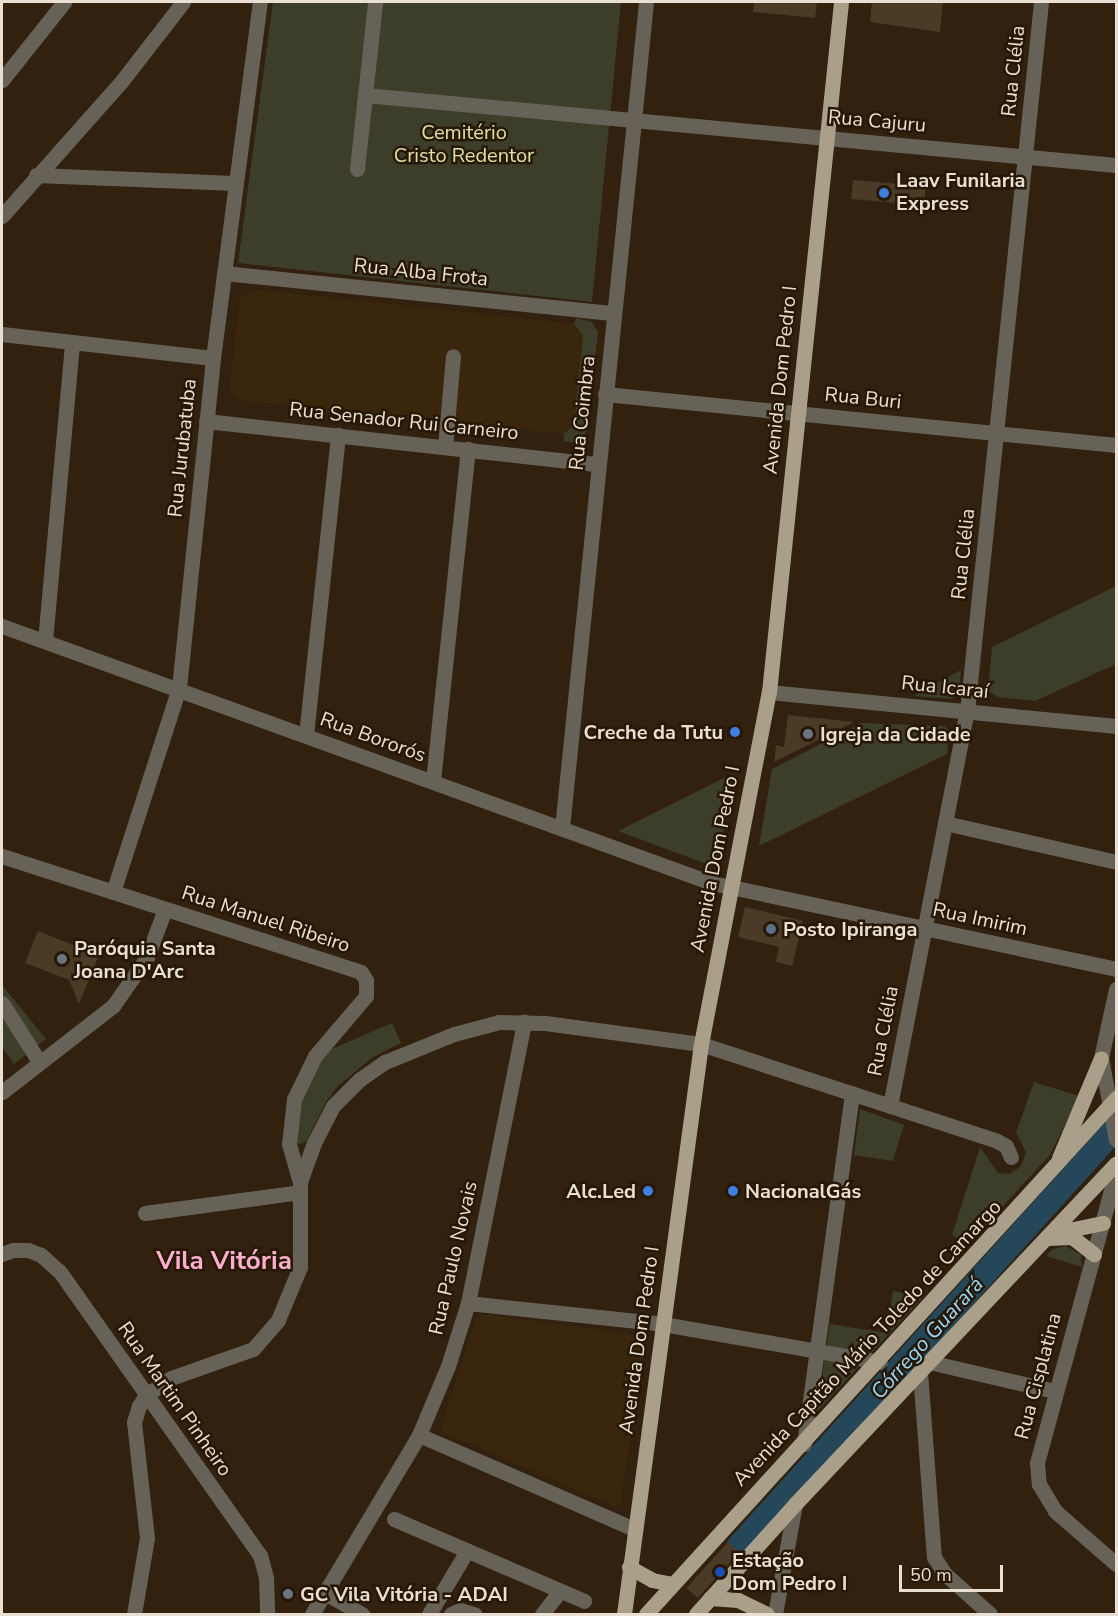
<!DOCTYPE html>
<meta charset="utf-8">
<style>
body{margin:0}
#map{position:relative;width:1118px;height:1616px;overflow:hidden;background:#31210e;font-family:"Nunito Sans",sans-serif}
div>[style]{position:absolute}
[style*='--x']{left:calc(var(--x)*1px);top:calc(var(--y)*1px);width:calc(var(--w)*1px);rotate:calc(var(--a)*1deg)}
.built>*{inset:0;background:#3a260c}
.green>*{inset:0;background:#3d3e2a}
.river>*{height:24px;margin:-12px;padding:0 12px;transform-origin:12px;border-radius:12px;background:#244759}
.building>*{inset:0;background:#4b3a26;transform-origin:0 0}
.minor>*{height:15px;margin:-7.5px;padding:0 7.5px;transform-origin:7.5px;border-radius:7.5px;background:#676258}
.major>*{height:15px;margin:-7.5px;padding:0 7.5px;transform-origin:7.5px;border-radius:7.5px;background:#aaa08a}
.dots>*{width:16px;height:16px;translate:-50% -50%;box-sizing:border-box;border:3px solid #271805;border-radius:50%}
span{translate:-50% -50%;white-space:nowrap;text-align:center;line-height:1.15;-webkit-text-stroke:5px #271805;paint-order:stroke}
.street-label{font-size:20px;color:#e9dfd3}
.park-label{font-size:20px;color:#dce1a3}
.poi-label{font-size:20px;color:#e9dfd3;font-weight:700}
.left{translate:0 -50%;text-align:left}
.right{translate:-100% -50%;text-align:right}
.water-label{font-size:21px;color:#99d9fc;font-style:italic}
.district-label{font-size:26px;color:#fbaed0;font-weight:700}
.frame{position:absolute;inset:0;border:3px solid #e9dfd3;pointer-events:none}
.scale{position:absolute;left:899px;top:1565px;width:104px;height:27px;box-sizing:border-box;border:3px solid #e9dfd3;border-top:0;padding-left:8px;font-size:18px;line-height:21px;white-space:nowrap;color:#e9dfd3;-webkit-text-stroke:4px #271805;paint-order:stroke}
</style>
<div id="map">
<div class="built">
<div style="clip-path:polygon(251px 289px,574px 324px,583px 334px,574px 425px,564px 434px,238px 400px,229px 388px,240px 298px)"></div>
<div style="clip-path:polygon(481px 1314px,640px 1335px,644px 1339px,621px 1504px,616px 1507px,440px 1431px,476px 1318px)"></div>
</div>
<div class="green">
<div style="clip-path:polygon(273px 2px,621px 2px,592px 302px,238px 263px)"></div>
<div style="clip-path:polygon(576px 318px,592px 322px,598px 332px,587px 431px,577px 443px,564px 441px,564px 434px,574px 425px,583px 335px,574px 324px)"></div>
<div style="clip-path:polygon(1116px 586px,1116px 664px,1035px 701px,998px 697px,988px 691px,992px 647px)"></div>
<div style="clip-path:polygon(961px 670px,959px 692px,952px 699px,914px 696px)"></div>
<div style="clip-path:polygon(861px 723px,944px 726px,949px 730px,947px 754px,759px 846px,772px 769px)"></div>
<div style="clip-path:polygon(734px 773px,718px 862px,712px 866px,618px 831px)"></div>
<div style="clip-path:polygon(2px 985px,46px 1039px,14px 1064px,2px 1047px)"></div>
<div style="clip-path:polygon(392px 1023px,401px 1043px,373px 1057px,338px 1086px,326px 1102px,306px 1142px,299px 1144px,296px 1141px,300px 1100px,327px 1051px)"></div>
<div style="clip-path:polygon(1034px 1082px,1079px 1096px,1050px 1155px,967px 1245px,952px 1235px,980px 1147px,998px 1173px,1010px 1174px,1021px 1166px,1026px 1152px,1016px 1133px)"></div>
<div style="clip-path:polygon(860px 1109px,904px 1125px,893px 1161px,854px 1155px)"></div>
<div style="clip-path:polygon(1066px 1246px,1081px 1255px,1082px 1267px,1046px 1256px,1053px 1249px)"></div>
<div style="clip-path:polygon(893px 1291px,924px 1296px,817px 1412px,830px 1324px,887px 1333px)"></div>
</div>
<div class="river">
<div style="--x:738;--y:1547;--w:564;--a:-47.94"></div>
</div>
<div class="building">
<div style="clip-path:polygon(754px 2px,817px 2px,815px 18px,753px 12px)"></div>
<div style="clip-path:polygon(872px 2px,943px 2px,940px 32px,870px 22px)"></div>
<div style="left:853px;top:180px;width:73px;height:19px;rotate:5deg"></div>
<div style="clip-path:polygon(788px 715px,854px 722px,774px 762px,776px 745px,784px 747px)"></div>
<div style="clip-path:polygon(745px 907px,803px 921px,792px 966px,776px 962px,779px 947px,738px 937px)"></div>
<div style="clip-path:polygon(38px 931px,99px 955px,79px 1004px,69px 980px,25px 963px)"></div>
<div style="left:728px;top:1542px;width:15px;height:62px;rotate:42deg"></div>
</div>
<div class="minor">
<div style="--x:2;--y:80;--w:100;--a:-51.5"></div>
<div style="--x:365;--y:95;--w:754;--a:5.33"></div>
<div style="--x:357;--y:169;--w:168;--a:-83.8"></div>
<div style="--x:36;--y:175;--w:199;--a:2.3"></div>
<div style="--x:2;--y:216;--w:179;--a:-48.4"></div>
<div style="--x:121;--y:82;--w:101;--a:-52.2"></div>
<div style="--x:224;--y:273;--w:392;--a:5.9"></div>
<div style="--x:2;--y:334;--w:212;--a:6.5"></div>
<div style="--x:605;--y:394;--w:514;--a:5.7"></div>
<div style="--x:206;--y:421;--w:394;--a:6.3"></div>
<div style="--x:445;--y:447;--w:91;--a:-85"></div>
<div style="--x:2;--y:626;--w:755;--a:19.9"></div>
<div style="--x:712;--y:883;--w:413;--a:12"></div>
<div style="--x:45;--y:641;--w:300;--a:-84.8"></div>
<div style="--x:769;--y:692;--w:349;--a:5.6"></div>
<div style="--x:306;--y:735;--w:302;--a:-83.9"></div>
<div style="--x:433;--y:781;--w:334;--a:-84"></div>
<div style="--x:945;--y:823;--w:175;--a:12.8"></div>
<div style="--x:562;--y:828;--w:830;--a:-84.19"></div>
<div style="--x:2;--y:856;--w:377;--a:17.9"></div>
<div style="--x:361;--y:972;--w:9;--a:58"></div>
<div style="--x:366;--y:980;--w:16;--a:90"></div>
<div style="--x:366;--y:996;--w:79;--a:130.4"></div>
<div style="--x:315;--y:1056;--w:48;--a:116"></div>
<div style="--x:294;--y:1099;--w:45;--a:96.3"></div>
<div style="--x:289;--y:1144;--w:40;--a:74"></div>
<div style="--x:113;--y:892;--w:214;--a:-72.1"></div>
<div style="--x:179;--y:688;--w:332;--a:-84.1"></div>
<div style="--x:213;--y:358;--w:359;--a:-82.5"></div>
<div style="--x:1116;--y:989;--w:71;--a:102.3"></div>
<div style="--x:1101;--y:1058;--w:83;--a:79.6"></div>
<div style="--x:2;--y:1003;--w:67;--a:57.7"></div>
<div style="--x:2;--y:1092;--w:140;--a:-37.8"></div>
<div style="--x:113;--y:1006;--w:60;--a:-55.2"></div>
<div style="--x:147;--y:957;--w:51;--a:-69.4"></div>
<div style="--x:890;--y:1106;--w:402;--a:-79"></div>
<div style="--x:967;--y:711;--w:713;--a:-84.04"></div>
<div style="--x:1116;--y:1172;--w:302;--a:105.2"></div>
<div style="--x:1037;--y:1463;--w:21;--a:85"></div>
<div style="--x:1039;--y:1484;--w:31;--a:59"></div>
<div style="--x:1055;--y:1511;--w:81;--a:41"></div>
<div style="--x:145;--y:1213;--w:156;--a:-7.7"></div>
<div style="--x:2;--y:1254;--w:12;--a:-20"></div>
<div style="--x:13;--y:1250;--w:15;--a:0"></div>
<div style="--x:28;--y:1250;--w:14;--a:21"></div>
<div style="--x:41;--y:1255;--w:25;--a:42"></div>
<div style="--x:60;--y:1272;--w:347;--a:54.8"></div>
<div style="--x:260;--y:1555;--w:24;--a:75"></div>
<div style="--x:266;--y:1578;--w:36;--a:88"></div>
<div style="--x:468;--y:1303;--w:196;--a:6.1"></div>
<div style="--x:663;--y:1324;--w:220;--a:9.9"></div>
<div style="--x:929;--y:1362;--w:129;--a:13"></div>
<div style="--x:920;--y:1372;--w:186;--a:85.7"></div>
<div style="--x:934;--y:1557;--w:20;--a:57"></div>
<div style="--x:945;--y:1574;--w:60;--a:41.6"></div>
<div style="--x:419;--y:1435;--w:235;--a:23.6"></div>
<div style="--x:804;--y:1444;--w:354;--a:-82.2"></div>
<div style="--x:394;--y:1519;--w:207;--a:23.3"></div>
<div style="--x:325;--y:1593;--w:43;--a:29.6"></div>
<div style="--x:134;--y:1614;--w:77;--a:-80.3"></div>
<div style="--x:147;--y:1538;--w:117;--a:-96.4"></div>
<div style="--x:134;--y:1422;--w:17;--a:-73"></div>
<div style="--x:139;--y:1406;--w:13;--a:-58"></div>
<div style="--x:146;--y:1395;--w:30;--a:-34"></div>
<div style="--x:171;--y:1378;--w:87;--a:-19.5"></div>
<div style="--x:253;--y:1349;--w:38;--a:-49"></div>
<div style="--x:278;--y:1320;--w:57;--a:-67.5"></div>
<div style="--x:300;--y:1267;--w:85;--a:-90"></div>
<div style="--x:300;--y:1182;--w:41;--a:-70.3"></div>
<div style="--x:314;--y:1143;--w:42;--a:-62.8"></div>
<div style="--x:333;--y:1106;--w:37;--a:-45"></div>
<div style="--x:359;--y:1080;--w:32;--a:-35"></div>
<div style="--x:385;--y:1062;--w:74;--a:-22.1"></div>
<div style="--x:454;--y:1034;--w:47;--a:-14.9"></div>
<div style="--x:499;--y:1022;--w:46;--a:1.2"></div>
<div style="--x:545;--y:1023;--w:157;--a:7.7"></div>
<div style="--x:701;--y:1044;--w:311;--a:18.1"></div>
<div style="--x:997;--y:1141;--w:10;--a:29"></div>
<div style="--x:1006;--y:1146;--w:12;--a:66"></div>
<div style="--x:312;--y:1614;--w:209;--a:-59.1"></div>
<div style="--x:419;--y:1435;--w:75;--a:-67.2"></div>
<div style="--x:448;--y:1366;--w:66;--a:-72.4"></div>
<div style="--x:468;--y:1303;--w:287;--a:-78.7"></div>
<div style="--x:429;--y:1614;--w:74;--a:-58.9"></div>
<div style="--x:451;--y:1614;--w:10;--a:-24"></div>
<div style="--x:460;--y:1610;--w:15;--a:16"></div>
<div style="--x:542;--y:1614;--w:29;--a:-52"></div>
<div style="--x:775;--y:1614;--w:112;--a:-79.7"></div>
</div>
<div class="major">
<div style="--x:1059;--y:1158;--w:108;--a:-67.2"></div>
<div style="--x:1059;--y:1232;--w:45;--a:-11.6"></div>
<div style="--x:1047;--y:1238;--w:25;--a:-2"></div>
<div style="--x:1072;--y:1237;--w:28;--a:38"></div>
<div style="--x:629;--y:1567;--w:26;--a:29"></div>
<div style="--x:652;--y:1580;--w:20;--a:11"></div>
<div style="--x:710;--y:1598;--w:28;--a:4"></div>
<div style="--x:738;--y:1600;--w:32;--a:26"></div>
<div style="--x:624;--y:1614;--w:575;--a:-82.31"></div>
<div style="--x:701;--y:1044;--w:359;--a:-79.1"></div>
<div style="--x:769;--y:692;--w:694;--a:-84.04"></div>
<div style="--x:646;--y:1614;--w:698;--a:-47.67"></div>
<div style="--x:696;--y:1614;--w:148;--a:-48"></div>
<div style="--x:795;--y:1504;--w:468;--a:-46.7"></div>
</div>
<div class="dots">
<div style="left:884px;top:193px;background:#3f7fe0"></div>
<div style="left:735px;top:732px;background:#3f7fe0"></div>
<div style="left:808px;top:734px;background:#6b7280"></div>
<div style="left:771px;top:929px;background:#5c6f8a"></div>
<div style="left:62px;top:959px;background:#6b7280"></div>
<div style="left:648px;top:1191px;background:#3f7fe0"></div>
<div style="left:733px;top:1191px;background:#3f7fe0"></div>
<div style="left:720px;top:1572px;background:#1a4fb4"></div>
<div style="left:288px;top:1594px;background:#6b7280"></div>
</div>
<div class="street-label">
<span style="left:1013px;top:71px;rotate:-84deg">Rua Clélia</span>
<span style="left:877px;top:121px;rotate:5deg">Rua Cajuru</span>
<span style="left:421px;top:272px;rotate:6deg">Rua Alba Frota</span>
<span style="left:780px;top:380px;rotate:-84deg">Avenida Dom Pedro I</span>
<span style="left:863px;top:398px;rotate:6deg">Rua Buri</span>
<span style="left:582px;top:413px;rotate:-84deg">Rua Coimbra</span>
<span style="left:404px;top:421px;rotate:6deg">Rua Senador Rui Carneiro</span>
<span style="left:182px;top:448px;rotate:-84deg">Rua Jurubatuba</span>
<span style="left:963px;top:554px;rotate:-84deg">Rua Clélia</span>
<span style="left:945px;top:687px;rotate:6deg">Rua Icaraí</span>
<span style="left:373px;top:737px;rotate:20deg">Rua Bororós</span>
<span style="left:715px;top:859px;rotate:-79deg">Avenida Dom Pedro I</span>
<span style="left:266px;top:919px;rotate:18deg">Rua Manuel Ribeiro</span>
<span style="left:980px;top:919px;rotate:12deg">Rua Imirim</span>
<span style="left:883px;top:1031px;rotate:-79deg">Rua Clélia</span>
<span style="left:453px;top:1258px;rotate:-77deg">Rua Paulo Novais</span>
<span style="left:639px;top:1340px;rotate:-82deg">Avenida Dom Pedro I</span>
<span style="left:867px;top:1343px;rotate:-47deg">Avenida Capitão Mário Toledo de Camargo</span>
<span style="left:1038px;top:1376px;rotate:-75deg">Rua Cisplatina</span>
<span style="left:175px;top:1399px;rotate:55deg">Rua Martim Pinheiro</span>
</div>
<div class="park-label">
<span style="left:464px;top:144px">Cemitério<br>Cristo Redentor</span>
</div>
<div class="poi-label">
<span class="left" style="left:896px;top:192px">Laav Funilaria<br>Express</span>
<span class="right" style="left:723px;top:732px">Creche da Tutu</span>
<span class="left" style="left:820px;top:734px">Igreja da Cidade</span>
<span class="left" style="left:783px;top:929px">Posto Ipiranga</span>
<span class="left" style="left:74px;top:960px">Paróquia Santa<br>Joana D'Arc</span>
<span class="right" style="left:636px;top:1191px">Alc.Led</span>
<span class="left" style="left:745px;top:1191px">NacionalGás</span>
<span class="left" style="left:732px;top:1572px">Estação<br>Dom Pedro I</span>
<span class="left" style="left:300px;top:1594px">GC Vila Vitória - ADAI</span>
</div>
<div class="water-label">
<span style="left:927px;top:1338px;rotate:-48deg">Córrego Guarará</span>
</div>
<div class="district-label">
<span style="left:224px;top:1261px">Vila Vitória</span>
</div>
<div class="frame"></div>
<div class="scale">50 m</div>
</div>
